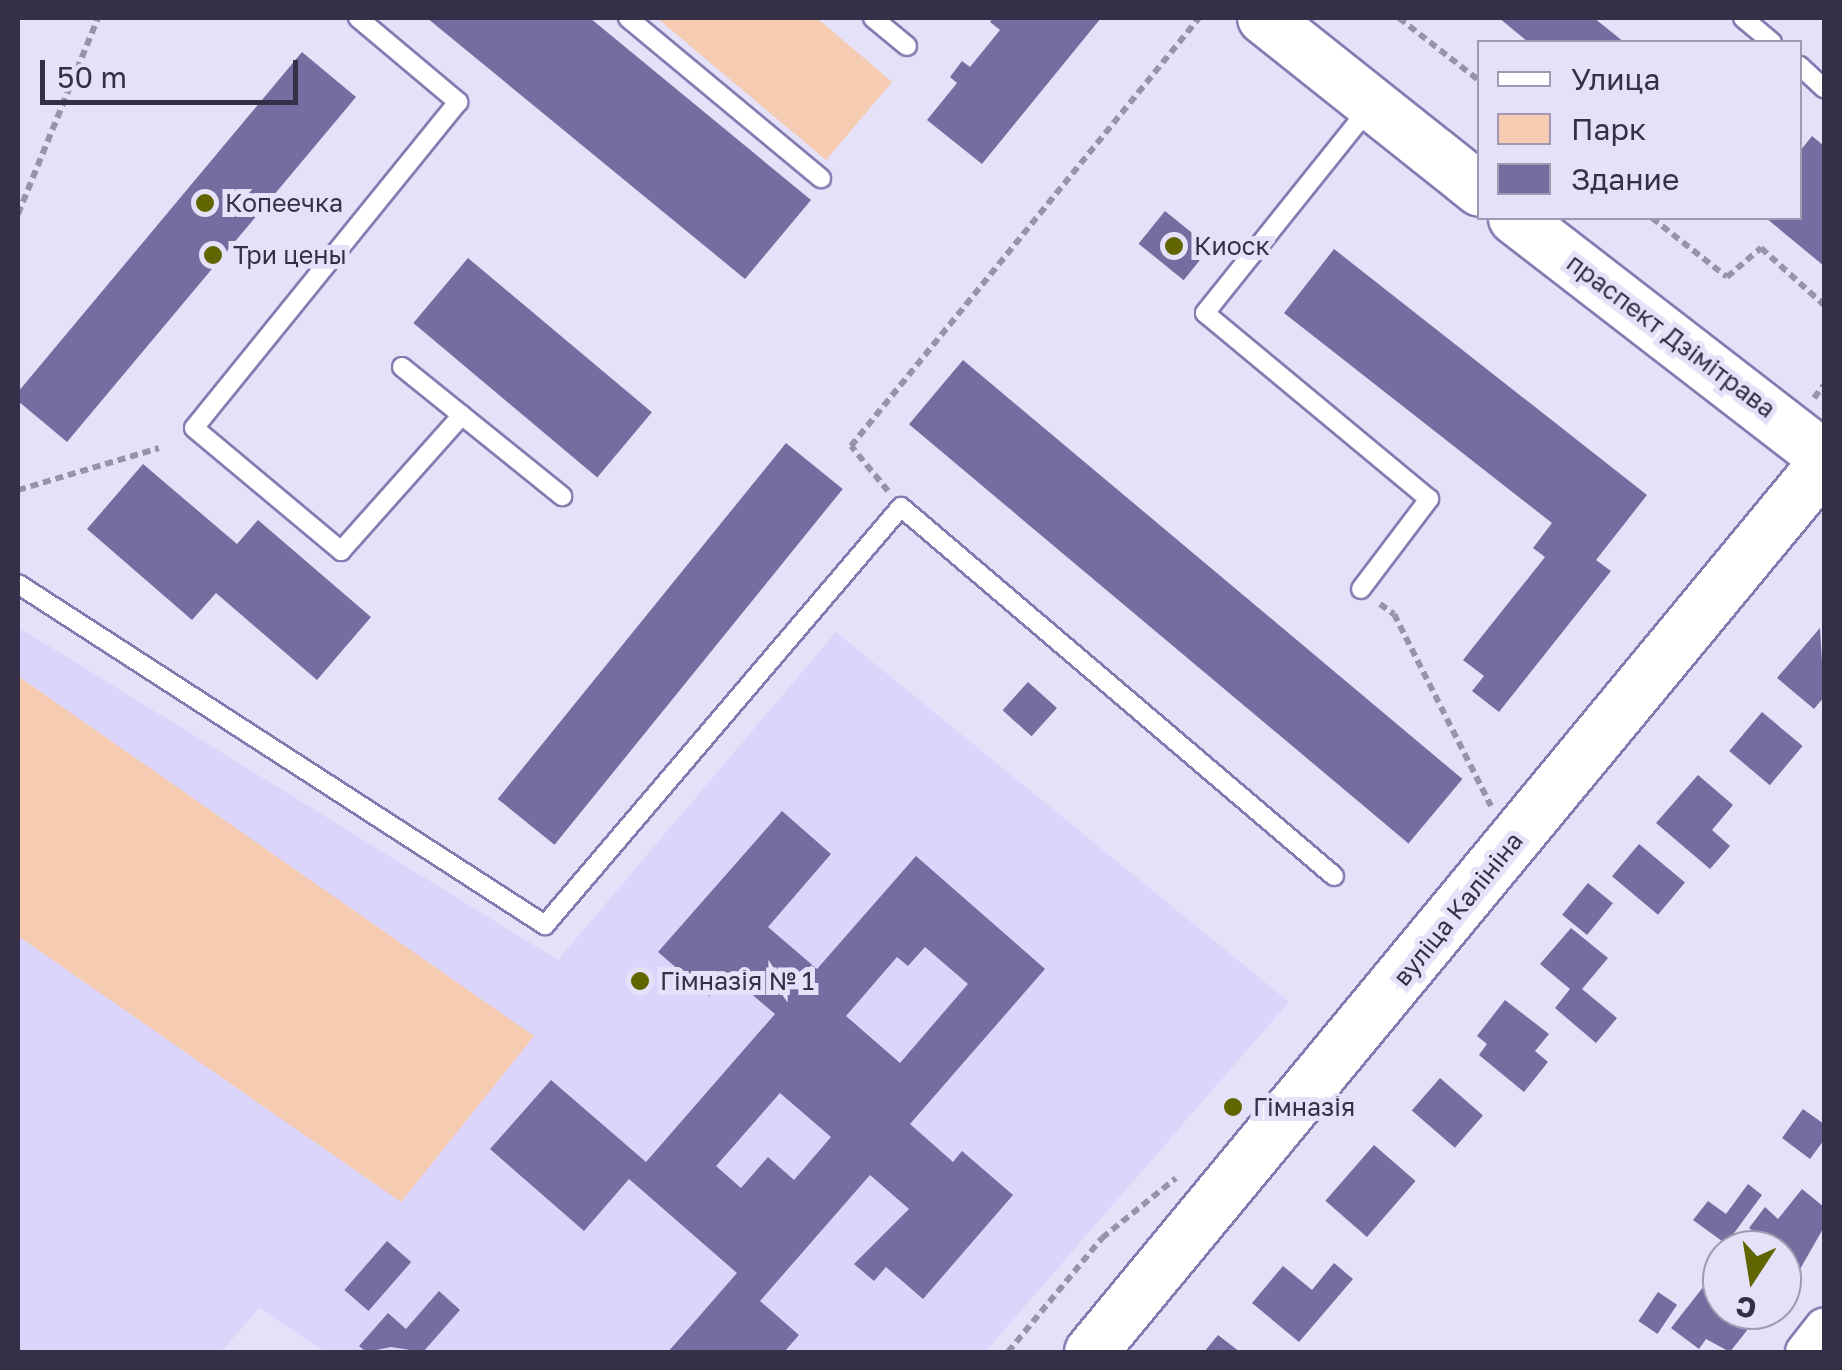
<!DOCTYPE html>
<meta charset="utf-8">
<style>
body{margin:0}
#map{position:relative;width:1842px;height:1370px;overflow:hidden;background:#e5e1f9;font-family:"Golos Text",sans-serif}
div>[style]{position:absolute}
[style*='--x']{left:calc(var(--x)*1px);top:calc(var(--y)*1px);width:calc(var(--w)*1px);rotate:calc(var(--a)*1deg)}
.built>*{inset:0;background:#dbd5fc}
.green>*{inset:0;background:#f5ccb2}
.building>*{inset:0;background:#766ca0;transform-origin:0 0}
.path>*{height:6px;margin-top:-3px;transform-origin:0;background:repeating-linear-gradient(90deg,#9893ab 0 8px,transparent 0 13px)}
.roads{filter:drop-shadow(2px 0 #867bb1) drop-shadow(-2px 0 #867bb1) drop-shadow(0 2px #867bb1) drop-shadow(0 -2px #867bb1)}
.service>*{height:18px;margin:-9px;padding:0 9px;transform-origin:9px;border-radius:9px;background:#fff}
.minor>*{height:38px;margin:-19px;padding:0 19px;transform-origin:19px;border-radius:19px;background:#fff}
.secondary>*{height:52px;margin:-26px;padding:0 26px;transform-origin:26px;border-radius:26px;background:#fff}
.dots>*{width:28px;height:28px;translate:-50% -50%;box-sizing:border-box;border:5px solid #e5e1f9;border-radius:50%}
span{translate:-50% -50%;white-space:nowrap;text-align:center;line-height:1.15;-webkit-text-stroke:10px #e5e1f9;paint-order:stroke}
.poi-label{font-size:25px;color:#353047}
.left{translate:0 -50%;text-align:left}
.street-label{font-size:25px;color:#353047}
.frame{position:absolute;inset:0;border:20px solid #353047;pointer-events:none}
.legend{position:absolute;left:1477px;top:40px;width:325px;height:180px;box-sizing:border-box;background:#e5e1f9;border:2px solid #9f9ab2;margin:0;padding:12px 18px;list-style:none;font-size:30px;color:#353047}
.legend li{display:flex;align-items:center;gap:20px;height:50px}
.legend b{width:50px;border:2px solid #9f9ab2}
.north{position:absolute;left:1702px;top:1230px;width:100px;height:100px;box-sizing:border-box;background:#e5e1f9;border:2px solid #9f9ab2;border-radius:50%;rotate:192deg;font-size:28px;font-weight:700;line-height:40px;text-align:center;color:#353047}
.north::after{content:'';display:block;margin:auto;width:35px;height:45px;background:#606500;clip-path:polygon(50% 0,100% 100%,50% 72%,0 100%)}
.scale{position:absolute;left:40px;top:60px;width:258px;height:45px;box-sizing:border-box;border:5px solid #353047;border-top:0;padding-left:12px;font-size:30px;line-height:35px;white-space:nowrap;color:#353047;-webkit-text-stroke:8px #e5e1f9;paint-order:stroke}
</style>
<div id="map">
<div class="built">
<div style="clip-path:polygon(18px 627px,558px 960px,836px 632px,1289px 1002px,985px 1352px,325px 1352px,259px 1308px,221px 1352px,18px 1352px)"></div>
</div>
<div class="green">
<div style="clip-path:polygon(657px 18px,817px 18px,892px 82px,826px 160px)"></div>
<div style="clip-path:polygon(18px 676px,534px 1036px,401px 1202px,18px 936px)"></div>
</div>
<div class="building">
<div style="clip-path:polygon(427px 18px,590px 18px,811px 200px,745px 279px)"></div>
<div style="clip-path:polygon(993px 18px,1101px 18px,982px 164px,927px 120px,957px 83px,950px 77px,962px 61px,970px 67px,1000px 30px,990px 22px)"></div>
<div style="clip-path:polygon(1499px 18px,1594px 18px,1624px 42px,1528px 42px)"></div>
<div style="clip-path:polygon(302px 52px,356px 97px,67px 442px,18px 401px,18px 392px)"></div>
<div style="clip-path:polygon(1812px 136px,1824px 146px,1824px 266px,1766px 218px,1800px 218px,1800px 151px)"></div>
<div style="left:1165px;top:211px;width:58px;height:42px;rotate:39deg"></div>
<div style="clip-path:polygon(1334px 249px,1647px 495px,1596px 560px,1611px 571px,1499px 712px,1472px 691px,1484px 676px,1463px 660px,1545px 557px,1533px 548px,1552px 523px,1284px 313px)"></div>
<div style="left:468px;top:258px;width:240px;height:85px;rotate:40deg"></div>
<div style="left:963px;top:360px;width:652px;height:84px;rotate:40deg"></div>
<div style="left:786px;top:443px;width:73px;height:458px;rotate:39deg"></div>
<div style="clip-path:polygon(143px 464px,237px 544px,258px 520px,371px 617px,317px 680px,216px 593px,192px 620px,87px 529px)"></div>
<div style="clip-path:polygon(1820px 628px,1824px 697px,1814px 709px,1777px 678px)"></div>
<div style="left:1028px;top:682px;width:39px;height:38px;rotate:42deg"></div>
<div style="left:1762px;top:712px;width:53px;height:51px;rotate:40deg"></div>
<div style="clip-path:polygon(1698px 775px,1733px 805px,1712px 830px,1730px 846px,1710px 869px,1656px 823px)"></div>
<div style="clip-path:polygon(evenodd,782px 811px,831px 854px,768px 927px,817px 969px,916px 856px,1045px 969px,910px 1124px,953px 1162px,962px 1151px,1013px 1195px,923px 1299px,886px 1267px,874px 1281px,854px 1264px,909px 1209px,870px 1175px,760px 1301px,799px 1335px,784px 1352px,668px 1352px,737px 1273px,629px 1179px,584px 1231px,490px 1149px,551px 1080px,646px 1162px,775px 1014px,728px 974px,709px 996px,658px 952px,782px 811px,925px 947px,968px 984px,900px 1063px,846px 1016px,897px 957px,908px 966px,925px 947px,782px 811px,780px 1093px,831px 1137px,794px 1180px,768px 1157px,741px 1188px,716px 1166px,780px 1093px)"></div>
<div style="left:1639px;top:844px;width:60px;height:42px;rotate:40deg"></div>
<div style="left:1588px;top:883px;width:32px;height:41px;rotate:39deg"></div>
<div style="clip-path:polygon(1571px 928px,1608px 958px,1582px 989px,1617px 1018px,1596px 1043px,1555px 1008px,1570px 989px,1540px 964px)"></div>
<div style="clip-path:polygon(1505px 1000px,1549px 1034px,1535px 1051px,1548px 1062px,1524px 1092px,1479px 1055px,1487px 1044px,1477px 1036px)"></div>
<div style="left:1440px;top:1078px;width:57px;height:43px;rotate:41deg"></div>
<div style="clip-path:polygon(1803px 1109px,1824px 1124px,1824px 1140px,1810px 1159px,1782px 1138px)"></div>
<div style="left:1374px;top:1145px;width:55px;height:74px;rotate:41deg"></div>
<div style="clip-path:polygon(1748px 1184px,1762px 1195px,1726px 1244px,1693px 1220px,1708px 1201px,1726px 1214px)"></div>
<div style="clip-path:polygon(1802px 1189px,1824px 1207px,1824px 1227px,1795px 1278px,1782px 1268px,1782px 1250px,1749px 1228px,1765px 1207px,1778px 1219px)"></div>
<div style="left:387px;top:1241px;width:32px;height:65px;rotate:41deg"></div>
<div style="clip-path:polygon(1334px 1263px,1353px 1279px,1299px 1342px,1252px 1303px,1283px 1266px,1312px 1290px)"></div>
<div style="clip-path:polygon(1711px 1277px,1722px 1286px,1722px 1310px,1759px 1315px,1730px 1352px,1706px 1339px,1699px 1349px,1671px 1328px)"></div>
<div style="clip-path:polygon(439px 1291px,460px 1310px,423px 1352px,391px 1347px,366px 1352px,359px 1346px,388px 1313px,406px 1329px)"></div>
<div style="left:1658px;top:1292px;width:23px;height:35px;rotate:34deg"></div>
<div style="clip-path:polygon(1218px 1335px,1240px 1352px,1204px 1352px)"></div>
</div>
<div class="path">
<div style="--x:1399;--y:18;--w:103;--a:37.9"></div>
<div style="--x:18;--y:214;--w:212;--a:-67.8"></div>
<div style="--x:1652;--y:218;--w:95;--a:38.2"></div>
<div style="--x:1727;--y:277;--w:45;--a:-40.5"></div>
<div style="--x:1761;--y:248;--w:85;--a:42.1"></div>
<div style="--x:1814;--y:398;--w:16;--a:-52"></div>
<div style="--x:18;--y:490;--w:147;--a:-16.6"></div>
<div style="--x:888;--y:491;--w:58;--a:-129.4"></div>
<div style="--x:851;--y:446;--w:552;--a:-50.89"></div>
<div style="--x:1380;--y:604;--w:17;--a:36"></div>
<div style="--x:1394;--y:614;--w:215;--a:63.2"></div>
<div style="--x:1008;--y:1352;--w:148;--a:-50.5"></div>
<div style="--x:1102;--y:1238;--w:95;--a:-39"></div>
</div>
<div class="roads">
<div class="service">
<div style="--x:358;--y:18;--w:131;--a:40"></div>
<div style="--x:458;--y:102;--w:419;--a:129"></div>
<div style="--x:194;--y:428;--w:192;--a:39.9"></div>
<div style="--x:341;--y:551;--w:182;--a:-48.3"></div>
<div style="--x:628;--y:18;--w:251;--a:39.7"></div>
<div style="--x:873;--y:18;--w:44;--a:39.5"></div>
<div style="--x:1743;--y:18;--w:38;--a:40"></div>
<div style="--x:1800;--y:66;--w:33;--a:43"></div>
<div style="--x:402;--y:367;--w:206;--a:38.9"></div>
<div style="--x:18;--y:584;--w:628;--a:32.91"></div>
<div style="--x:545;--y:925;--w:549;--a:-49.58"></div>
<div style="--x:901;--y:507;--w:569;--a:40.44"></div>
<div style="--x:1361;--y:589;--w:113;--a:-52.9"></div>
<div style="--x:1429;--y:499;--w:291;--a:-140.3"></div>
<div style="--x:1205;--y:313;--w:264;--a:-51.3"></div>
</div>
<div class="minor">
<div style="--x:1805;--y:1352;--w:31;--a:-52"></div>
</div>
<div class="secondary">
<div style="--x:1264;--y:18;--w:276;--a:38.5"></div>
<div style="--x:1515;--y:218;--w:391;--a:37.7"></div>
<div style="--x:1091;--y:1352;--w:1151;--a:-50.46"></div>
</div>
</div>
<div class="dots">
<div style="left:205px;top:203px;background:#606500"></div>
<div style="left:1174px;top:246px;background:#606500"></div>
<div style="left:213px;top:255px;background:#606500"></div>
<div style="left:640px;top:981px;background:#606500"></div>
<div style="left:1233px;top:1107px;background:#606500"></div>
</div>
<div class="poi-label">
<span class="left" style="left:225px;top:203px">Копеечка</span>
<span class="left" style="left:1194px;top:246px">Киоск</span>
<span class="left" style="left:233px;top:255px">Три цены</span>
<span class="left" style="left:660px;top:981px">Гімназія № 1</span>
<span class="left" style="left:1253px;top:1107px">Гімназія</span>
</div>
<div class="street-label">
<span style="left:1671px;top:336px;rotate:37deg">праспект Дзімітрава</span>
<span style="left:1458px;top:909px;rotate:-51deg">вуліца Калініна</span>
</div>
<div class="frame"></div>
<ul class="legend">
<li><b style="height:12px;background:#fff"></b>Улица</li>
<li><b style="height:28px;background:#f5ccb2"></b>Парк</li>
<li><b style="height:28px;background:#766ca0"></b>Здание</li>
</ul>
<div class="north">С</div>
<div class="scale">50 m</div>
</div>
